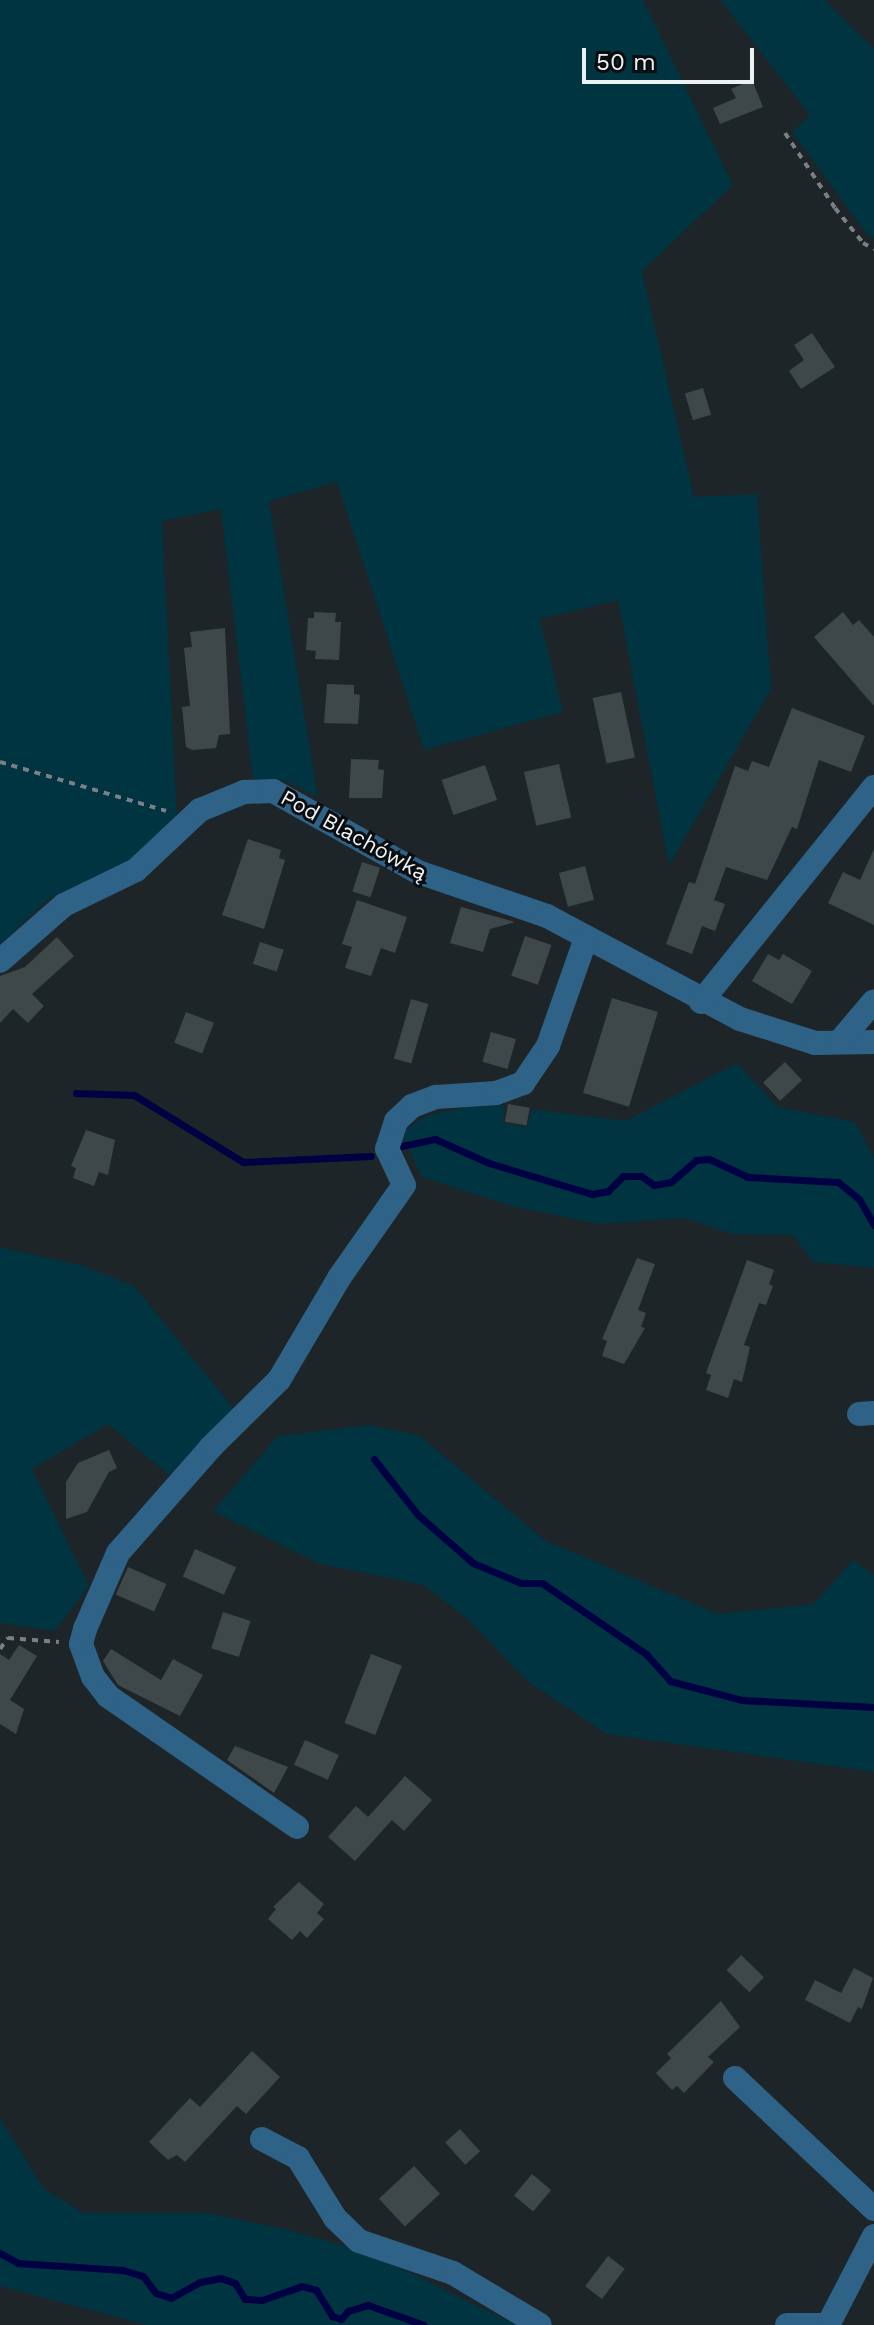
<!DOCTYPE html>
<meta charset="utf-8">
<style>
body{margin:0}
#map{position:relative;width:874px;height:2325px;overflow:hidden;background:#1d2528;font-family:"Work Sans",sans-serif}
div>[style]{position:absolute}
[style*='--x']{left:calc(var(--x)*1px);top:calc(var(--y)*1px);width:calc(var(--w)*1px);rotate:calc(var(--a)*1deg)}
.green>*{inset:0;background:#003441}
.stream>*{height:7px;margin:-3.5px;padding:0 3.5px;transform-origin:3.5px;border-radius:3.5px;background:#000142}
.building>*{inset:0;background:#3f4849;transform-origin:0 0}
.path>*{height:4px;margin-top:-2px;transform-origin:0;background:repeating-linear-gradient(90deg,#7a8083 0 6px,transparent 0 12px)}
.minor>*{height:24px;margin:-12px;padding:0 12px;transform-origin:12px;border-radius:12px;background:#2e6286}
span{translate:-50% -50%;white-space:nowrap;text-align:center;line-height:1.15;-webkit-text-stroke:6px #0a0d0f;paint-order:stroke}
.street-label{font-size:22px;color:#ecf1f3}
.scale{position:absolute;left:582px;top:48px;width:172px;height:36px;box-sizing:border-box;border:4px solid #ecf1f3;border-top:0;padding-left:10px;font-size:24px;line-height:28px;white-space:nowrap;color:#ecf1f3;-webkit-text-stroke:6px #0a0d0f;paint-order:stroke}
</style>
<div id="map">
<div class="green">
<div style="clip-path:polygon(0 0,643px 0,733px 185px,642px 271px,694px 497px,757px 494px,771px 689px,669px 865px,618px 600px,540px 619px,563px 712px,424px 750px,337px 482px,269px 501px,318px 797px,289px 782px,253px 779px,221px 509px,162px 521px,177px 816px,137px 857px,48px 899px,0 944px)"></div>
<div style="clip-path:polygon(720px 0,825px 0,874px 49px,874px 236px,870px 238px,792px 132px,810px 115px)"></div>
<div style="clip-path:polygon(737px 1063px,778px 1107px,855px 1122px,874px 1158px,874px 1268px,813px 1262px,793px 1235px,733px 1234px,683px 1218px,600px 1224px,515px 1207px,422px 1177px,401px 1133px,426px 1116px,483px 1103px,505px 1106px,503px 1123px,527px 1127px,532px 1109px,626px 1121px)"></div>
<div style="clip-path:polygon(0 1247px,84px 1266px,134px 1286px,234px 1409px,169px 1475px,108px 1424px,32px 1469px,89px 1586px,55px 1631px,0 1623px)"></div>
<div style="clip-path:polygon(370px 1425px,420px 1436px,546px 1541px,718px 1614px,814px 1604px,853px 1560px,874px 1575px,874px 1772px,607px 1734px,527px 1681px,470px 1621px,424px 1585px,320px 1564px,213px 1511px,278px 1436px)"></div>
<div style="clip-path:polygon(0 2118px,43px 2188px,83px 2213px,207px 2213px,285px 2229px,375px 2255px,516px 2325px,147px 2325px,0 2286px)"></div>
</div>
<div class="stream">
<div style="--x:76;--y:1093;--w:58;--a:2"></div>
<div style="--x:134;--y:1095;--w:128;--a:31.6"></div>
<div style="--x:243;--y:1162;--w:128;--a:-2.7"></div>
<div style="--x:397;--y:1147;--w:39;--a:-12"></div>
<div style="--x:435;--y:1139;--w:59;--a:24"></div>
<div style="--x:489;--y:1163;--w:108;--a:16.8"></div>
<div style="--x:592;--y:1194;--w:16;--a:-11"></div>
<div style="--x:608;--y:1191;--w:21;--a:-45"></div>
<div style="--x:623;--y:1176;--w:18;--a:0"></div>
<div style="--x:641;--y:1176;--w:16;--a:35"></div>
<div style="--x:654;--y:1185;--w:17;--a:-10"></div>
<div style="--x:671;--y:1182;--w:33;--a:-41"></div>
<div style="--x:696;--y:1160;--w:13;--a:-4"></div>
<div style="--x:709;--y:1159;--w:43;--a:24.8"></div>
<div style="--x:748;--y:1177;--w:90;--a:3.2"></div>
<div style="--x:838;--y:1182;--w:27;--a:39"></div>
<div style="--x:859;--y:1199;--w:30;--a:60"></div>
<div style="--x:374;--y:1459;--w:71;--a:51.8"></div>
<div style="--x:418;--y:1515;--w:73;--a:41.1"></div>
<div style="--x:473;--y:1563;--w:52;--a:22.6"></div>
<div style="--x:521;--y:1583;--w:21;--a:0"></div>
<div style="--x:542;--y:1583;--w:126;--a:34.3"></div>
<div style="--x:646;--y:1654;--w:36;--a:48"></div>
<div style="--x:670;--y:1681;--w:74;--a:14.8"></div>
<div style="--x:742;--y:1700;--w:132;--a:3"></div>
<div style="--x:0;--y:2253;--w:21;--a:29"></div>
<div style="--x:18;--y:2263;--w:105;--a:3.8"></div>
<div style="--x:123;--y:2270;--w:21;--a:17"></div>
<div style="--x:143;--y:2276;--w:21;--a:53"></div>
<div style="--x:156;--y:2293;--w:16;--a:18"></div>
<div style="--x:171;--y:2298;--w:33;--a:-29"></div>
<div style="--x:200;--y:2282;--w:21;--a:-11"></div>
<div style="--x:221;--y:2278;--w:15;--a:20"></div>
<div style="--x:235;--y:2283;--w:19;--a:58"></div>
<div style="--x:245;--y:2299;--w:17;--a:3"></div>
<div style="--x:262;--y:2300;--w:42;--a:-19.3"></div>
<div style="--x:302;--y:2286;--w:15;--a:16"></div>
<div style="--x:316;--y:2290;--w:31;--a:58"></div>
<div style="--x:332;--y:2316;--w:9;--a:18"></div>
<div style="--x:341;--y:2319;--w:11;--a:-49"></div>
<div style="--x:348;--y:2311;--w:21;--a:-17"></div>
<div style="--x:368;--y:2305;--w:59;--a:19.7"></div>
</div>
<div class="building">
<div style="clip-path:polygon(752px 80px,763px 107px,720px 124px,713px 108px,736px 98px,731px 89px)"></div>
<div style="clip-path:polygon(812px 333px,835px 367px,801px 389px,789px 371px,804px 360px,794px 345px)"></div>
<div style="left:703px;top:388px;width:28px;height:19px;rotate:73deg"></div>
<div style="clip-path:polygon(314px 612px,336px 613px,335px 622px,341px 622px,339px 660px,315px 659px,316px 651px,306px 650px,308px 618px,314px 618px)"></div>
<div style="clip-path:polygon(843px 612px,853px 625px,859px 620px,874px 637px,874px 706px,814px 637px)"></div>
<div style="clip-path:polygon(225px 628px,230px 734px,219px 735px,216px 748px,192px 750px,186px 747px,182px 707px,190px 706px,184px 648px,192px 647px,190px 632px)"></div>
<div style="clip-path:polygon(327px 684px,354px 685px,354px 694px,360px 695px,358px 724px,324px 723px)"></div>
<div style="left:621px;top:692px;width:67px;height:29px;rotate:78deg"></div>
<div style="clip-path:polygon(792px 708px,865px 736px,851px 772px,819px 760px,797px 829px,792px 827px,767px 880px,726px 867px,714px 900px,725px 904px,715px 931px,702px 926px,692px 954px,666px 944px,689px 882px,695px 884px,735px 766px,748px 771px,752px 761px,769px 767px)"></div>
<div style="clip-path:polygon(351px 759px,379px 760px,378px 769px,384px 770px,382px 798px,349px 798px)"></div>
<div style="left:559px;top:764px;width:55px;height:36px;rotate:77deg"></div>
<div style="left:485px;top:765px;width:37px;height:46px;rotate:71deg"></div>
<div style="clip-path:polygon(248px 839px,281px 850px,279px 858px,285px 860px,264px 929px,222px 915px)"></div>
<div style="clip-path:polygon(874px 849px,874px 925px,828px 903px,843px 872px,860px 880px)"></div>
<div style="left:362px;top:862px;width:19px;height:31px;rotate:18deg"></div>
<div style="left:585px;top:866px;width:35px;height:27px;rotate:75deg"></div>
<div style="clip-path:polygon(357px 900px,407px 917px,395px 953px,381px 948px,371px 976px,345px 968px,352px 947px,342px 944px)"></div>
<div style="clip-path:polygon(461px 907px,515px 922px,490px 929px,483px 952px,450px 943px)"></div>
<div style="left:525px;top:936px;width:28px;height:42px;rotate:19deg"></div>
<div style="clip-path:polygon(57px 937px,74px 956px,32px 994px,44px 1006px,28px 1023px,13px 1009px,0 1023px,0 976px,25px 967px)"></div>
<div style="left:260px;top:942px;width:25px;height:23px;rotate:18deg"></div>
<div style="clip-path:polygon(768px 954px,779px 960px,783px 954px,812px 971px,792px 1004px,752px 981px)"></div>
<div style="left:612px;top:998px;width:48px;height:99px;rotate:17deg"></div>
<div style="left:411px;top:999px;width:18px;height:62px;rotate:16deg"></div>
<div style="left:186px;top:1012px;width:30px;height:33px;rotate:21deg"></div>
<div style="left:491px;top:1032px;width:26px;height:31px;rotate:16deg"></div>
<div style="left:785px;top:1062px;width:25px;height:30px;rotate:47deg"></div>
<div style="left:508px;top:1104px;width:22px;height:18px;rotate:10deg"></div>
<div style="clip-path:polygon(86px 1130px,115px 1140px,108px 1175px,99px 1172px,94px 1186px,73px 1178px,76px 1168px,71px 1166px)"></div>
<div style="clip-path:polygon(637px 1258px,655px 1264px,638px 1310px,646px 1313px,641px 1327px,645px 1328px,624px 1364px,602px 1356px,607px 1341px,602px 1339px)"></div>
<div style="clip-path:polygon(747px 1260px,774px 1270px,769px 1284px,773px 1286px,766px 1305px,759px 1303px,744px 1345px,750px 1347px,742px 1382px,734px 1379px,728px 1398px,706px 1390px,711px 1375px,706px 1373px)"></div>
<div style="clip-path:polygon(109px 1450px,117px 1468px,109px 1472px,87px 1512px,66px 1519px,66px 1482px,78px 1463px)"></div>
<div style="left:195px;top:1549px;width:45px;height:30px;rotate:24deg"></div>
<div style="left:128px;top:1567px;width:42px;height:30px;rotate:24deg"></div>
<div style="left:223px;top:1612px;width:29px;height:38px;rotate:18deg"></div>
<div style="clip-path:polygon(19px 1645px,37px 1656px,10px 1700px,24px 1709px,16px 1734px,0 1724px,0 1654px,9px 1660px)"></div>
<div style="clip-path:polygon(111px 1649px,161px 1680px,173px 1659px,203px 1675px,180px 1716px,118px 1685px,103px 1661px)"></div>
<div style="left:371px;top:1654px;width:33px;height:74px;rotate:21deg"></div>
<div style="left:305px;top:1740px;width:37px;height:27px;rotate:24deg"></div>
<div style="clip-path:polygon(235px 1746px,288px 1767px,274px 1793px,227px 1760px)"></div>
<div style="clip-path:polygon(405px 1776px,432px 1800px,404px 1831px,392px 1820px,355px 1861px,328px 1837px,356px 1806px,368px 1817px)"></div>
<div style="clip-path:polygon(299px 1882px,324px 1904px,317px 1913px,324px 1919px,307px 1938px,300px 1931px,292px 1940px,268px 1919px,276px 1909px,273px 1907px)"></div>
<div style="left:741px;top:1955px;width:32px;height:21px;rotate:44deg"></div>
<div style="clip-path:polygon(854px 1968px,873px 1978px,862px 2009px,858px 2007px,850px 2023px,805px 2000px,815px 1980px,841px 1993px)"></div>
<div style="clip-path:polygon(721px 2001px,740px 2027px,708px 2057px,714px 2062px,684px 2093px,677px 2086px,672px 2090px,656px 2073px,671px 2058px,667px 2054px)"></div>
<div style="clip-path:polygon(252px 2051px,280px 2077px,246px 2114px,237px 2106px,185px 2162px,177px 2155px,168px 2160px,149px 2142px,190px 2098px,200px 2107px)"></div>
<div style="left:460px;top:2129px;width:30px;height:20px;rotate:48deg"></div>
<div style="left:414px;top:2166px;width:38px;height:48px;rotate:47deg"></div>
<div style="left:532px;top:2174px;width:25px;height:28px;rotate:40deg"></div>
<div style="left:608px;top:2256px;width:21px;height:38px;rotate:37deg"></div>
</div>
<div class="path">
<div style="--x:785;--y:133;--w:90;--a:56.3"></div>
<div style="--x:835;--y:208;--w:45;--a:51.3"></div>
<div style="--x:863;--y:243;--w:13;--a:29"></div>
<div style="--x:0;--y:762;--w:173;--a:16.4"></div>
<div style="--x:0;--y:1649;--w:14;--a:-54"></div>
<div style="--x:8;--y:1638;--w:51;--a:4.5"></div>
</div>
<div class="minor">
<div style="--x:0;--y:961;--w:85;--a:-41.2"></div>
<div style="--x:64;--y:905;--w:80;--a:-25.9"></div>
<div style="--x:136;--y:870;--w:88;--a:-43.2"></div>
<div style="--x:200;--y:810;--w:48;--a:-22.2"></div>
<div style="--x:244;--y:792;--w:29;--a:-2"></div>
<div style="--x:273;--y:791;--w:166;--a:29.2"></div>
<div style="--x:418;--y:872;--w:136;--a:18.8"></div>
<div style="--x:547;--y:916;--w:219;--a:28.1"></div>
<div style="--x:740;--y:1019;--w:79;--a:17.7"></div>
<div style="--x:815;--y:1043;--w:59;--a:-1"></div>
<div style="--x:701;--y:1002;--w:276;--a:-51.2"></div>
<div style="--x:840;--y:1041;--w:52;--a:-49.6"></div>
<div style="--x:859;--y:1414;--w:15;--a:-4"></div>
<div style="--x:297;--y:1827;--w:230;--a:-145.3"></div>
<div style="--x:108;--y:1696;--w:24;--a:-128"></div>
<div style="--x:93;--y:1677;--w:35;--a:-110"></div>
<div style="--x:81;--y:1644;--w:16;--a:-75"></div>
<div style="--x:85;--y:1629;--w:83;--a:-66.5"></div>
<div style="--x:118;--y:1553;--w:141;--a:-48.7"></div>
<div style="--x:211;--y:1447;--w:95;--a:-44.6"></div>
<div style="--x:279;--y:1380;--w:118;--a:-59.5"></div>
<div style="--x:339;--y:1278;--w:113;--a:-55"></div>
<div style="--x:404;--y:1185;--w:40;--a:-115"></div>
<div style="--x:387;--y:1149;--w:29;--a:-72"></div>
<div style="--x:396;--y:1121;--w:22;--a:-43"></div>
<div style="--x:412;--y:1106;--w:26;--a:-21"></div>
<div style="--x:436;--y:1097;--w:60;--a:-3.8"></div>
<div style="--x:496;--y:1093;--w:29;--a:-20"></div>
<div style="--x:523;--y:1083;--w:45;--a:-56"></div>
<div style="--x:548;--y:1046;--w:114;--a:-70.6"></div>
<div style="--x:735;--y:2078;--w:191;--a:43.3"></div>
<div style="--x:262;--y:2139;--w:41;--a:27.8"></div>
<div style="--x:298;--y:2158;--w:70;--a:58.3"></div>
<div style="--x:335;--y:2218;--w:33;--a:44"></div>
<div style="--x:359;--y:2241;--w:99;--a:18.8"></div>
<div style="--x:453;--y:2273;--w:101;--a:30.9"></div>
<div style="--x:787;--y:2325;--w:41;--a:0"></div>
<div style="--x:828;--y:2325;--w:100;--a:-62.7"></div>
</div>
<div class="street-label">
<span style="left:354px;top:835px;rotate:29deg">Pod Blachówką</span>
</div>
<div class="scale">50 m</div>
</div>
